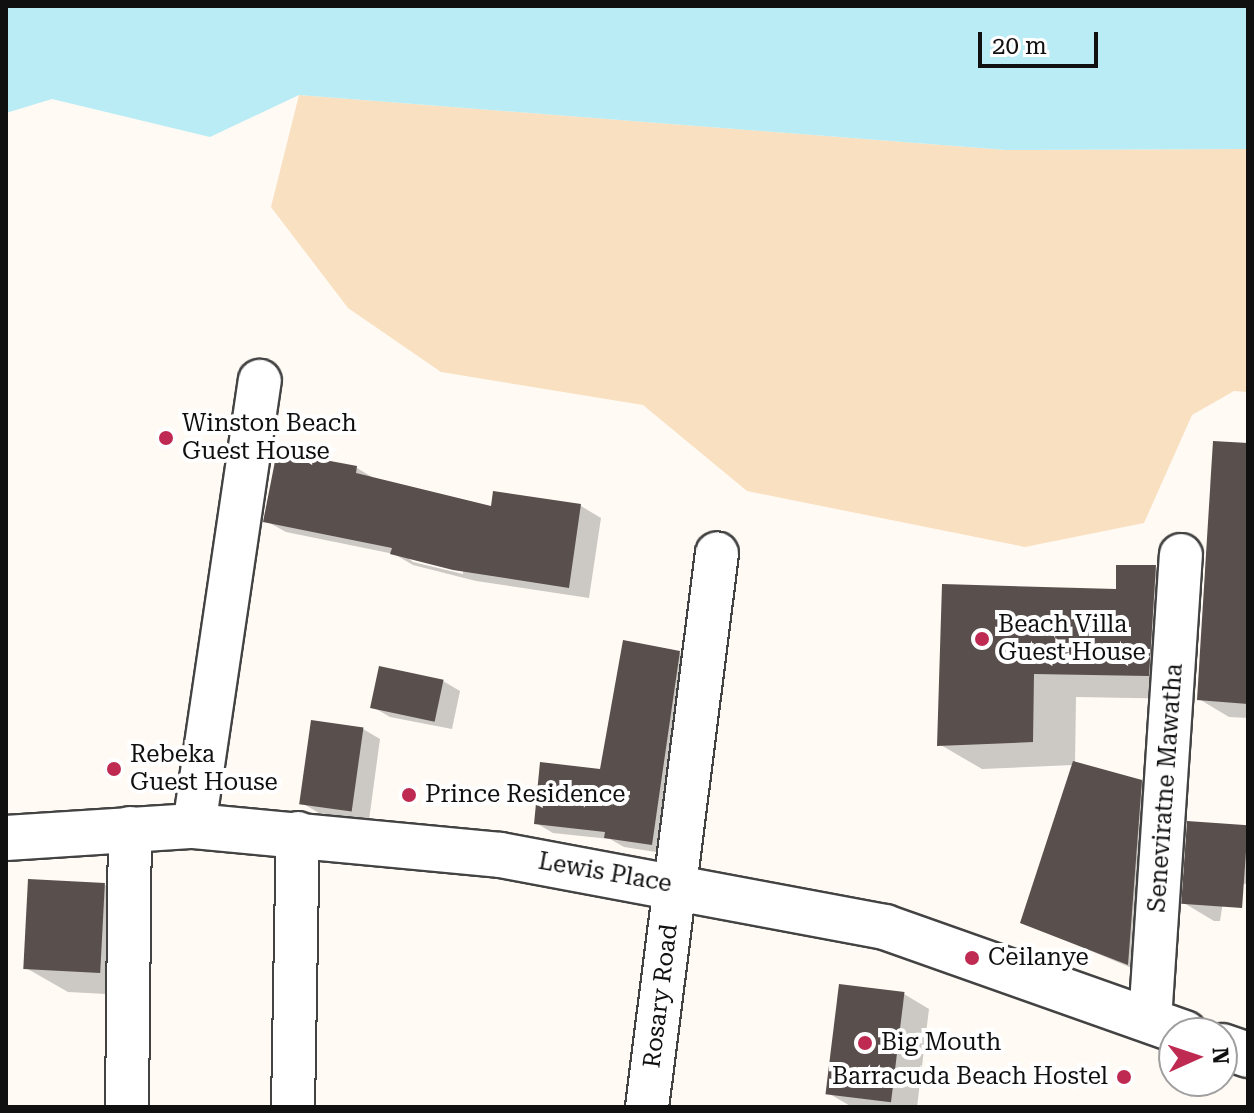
<!DOCTYPE html>
<style>
body{margin:0}
#map{position:relative;width:1254px;height:1113px;overflow:hidden;background:#fffaf4;font-family:"Roboto Serif",serif}
div>[style]{position:absolute}
[style*='--x']{left:calc(var(--x)*1px);top:calc(var(--y)*1px);width:calc(var(--w)*1px);rotate:calc(var(--a)*1deg)}
.sand>*{inset:0;background:#f9e0c1}
.water>*{inset:0;background:#b9ecf5}
.shadow>*{inset:0;background:#0003}
.building>*{inset:0;background:#594f4d;transform-origin:0 0}
.roads{filter:drop-shadow(2px 0 #434343) drop-shadow(-2px 0 #434343) drop-shadow(0 2px #434343) drop-shadow(0 -2px #434343)}
.minor>*{height:42px;margin:-21px;padding:0 21px;transform-origin:21px;border-radius:21px;background:#fff}
.tertiary>*{height:44px;margin:-22px;padding:0 22px;transform-origin:22px;border-radius:22px;background:#fff}
.dots>*{width:22px;height:22px;translate:-50% -50%;box-sizing:border-box;border:4px solid #fff;border-radius:50%}
span{translate:-50% -50%;white-space:nowrap;text-align:center;line-height:1.15;-webkit-text-stroke:8px #fff;paint-order:stroke}
.poi-label{font-size:24px;color:#101010}
.left{translate:0 -50%;text-align:left}
.right{translate:-100% -50%;text-align:right}
.street-label{font-size:24px;color:#101010}
.frame{position:absolute;inset:0;border:8px solid #101010;pointer-events:none}
.north{position:absolute;left:1158px;top:1017px;width:80px;height:80px;box-sizing:border-box;background:#fff;border:2px solid #9f9f9f;border-radius:50%;rotate:87deg;font-size:22px;font-weight:700;line-height:32px;text-align:center;color:#101010}
.north::after{content:'';display:block;margin:auto;width:28px;height:36px;background:#bf2a53;clip-path:polygon(50% 0,100% 100%,50% 72%,0 100%)}
.scale{position:absolute;left:978px;top:32px;width:120px;height:36px;box-sizing:border-box;border:4px solid #101010;border-top:0;padding-left:10px;font-size:24px;line-height:28px;white-space:nowrap;color:#101010;-webkit-text-stroke:6px #fff;paint-order:stroke}
</style>
<div id="map">
<div class="sand">
<div style="clip-path:polygon(299px 95px,1006px 150px,1248px 149px,1248px 392px,1234px 391px,1192px 415px,1144px 523px,1025px 547px,747px 491px,643px 405px,441px 372px,348px 308px,271px 207px)"></div>
</div>
<div class="water">
<div style="clip-path:polygon(6px 6px,1248px 6px,1248px 149px,1006px 150px,299px 95px,210px 137px,52px 99px,6px 113px)"></div>
</div>
<div class="shadow">
<div style="clip-path:polygon(1248px 445px,1248px 718px,1229px 717px,1199px 699px)"></div>
<div style="clip-path:polygon(evenodd,357px 468px,377px 480px,493px 509px,581px 506px,601px 518px,589px 598px,476px 581px,413px 565px,394px 554px,286px 532px,266px 521px,357px 468px,407px 557px,463px 571px,463px 574px,413px 562px,407px 557px)"></div>
<div style="clip-path:polygon(1156px 567px,1198px 592px,1191px 699px,1076px 697px,1075px 764px,1141px 781px,1167px 796px,1153px 977px,1022px 922px,1073px 765px,982px 769px,939px 744px,1118px 591px)"></div>
<div style="clip-path:polygon(625px 643px,680px 653px,697px 663px,669px 854px,624px 847px,610px 839px,553px 833px,536px 823px,601px 772px)"></div>
<div style="clip-path:polygon(443px 681px,460px 691px,452px 729px,390px 717px,373px 707px)"></div>
<div style="clip-path:polygon(363px 729px,380px 739px,369px 820px,319px 813px,302px 803px)"></div>
<div style="clip-path:polygon(1248px 827px,1248px 884px,1226px 883px,1220px 921px,1214px 921px,1184px 903px)"></div>
<div style="clip-path:polygon(105px 885px,147px 910px,146px 996px,68px 992px,26px 968px)"></div>
<div style="clip-path:polygon(904px 994px,929px 1009px,917px 1107px,852px 1107px,828px 1093px)"></div>
</div>
<div class="building">
<div style="clip-path:polygon(1213px 441px,1248px 443px,1248px 704px,1197px 700px)"></div>
<div style="clip-path:polygon(277px 451px,357px 466px,356px 473px,491px 506px,493px 491px,581px 504px,569px 588px,453px 570px,390px 554px,392px 548px,263px 522px)"></div>
<div style="clip-path:polygon(1116px 565px,1156px 565px,1149px 676px,1034px 674px,1033px 742px,937px 746px,942px 584px,1116px 589px)"></div>
<div style="clip-path:polygon(623px 640px,680px 651px,652px 845px,604px 838px,605px 832px,534px 824px,540px 762px,600px 769px)"></div>
<div style="left:379px;top:666px;width:66px;height:43px;rotate:12deg"></div>
<div style="left:311px;top:720px;width:53px;height:85px;rotate:8deg"></div>
<div style="clip-path:polygon(1073px 761px,1142px 780px,1128px 965px,1020px 923px)"></div>
<div style="left:1187px;top:821px;width:61px;height:83px;rotate:4deg"></div>
<div style="left:28px;top:879px;width:77px;height:90px;rotate:3deg"></div>
<div style="left:839px;top:984px;width:66px;height:111px;rotate:7deg"></div>
</div>
<div class="roads">
<div class="minor">
<div style="--x:194;--y:826;--w:450;--a:-81.6"></div>
<div style="--x:1150;--y:1020;--w:466;--a:-86.2"></div>
<div style="--x:127;--y:1107;--w:279;--a:-89.4"></div>
<div style="--x:293;--y:1107;--w:274;--a:-89"></div>
<div style="--x:647;--y:1107;--w:558;--a:-82.8"></div>
</div>
<div class="tertiary">
<div style="--x:6;--y:838;--w:188;--a:-3.7"></div>
<div style="--x:194;--y:826;--w:307;--a:5.4"></div>
<div style="--x:500;--y:855;--w:392;--a:10.6"></div>
<div style="--x:885;--y:927;--w:318;--a:19.5"></div>
<div style="--x:1222;--y:1046;--w:28;--a:19"></div>
</div>
</div>
<div class="dots">
<div style="left:166px;top:438px;background:#bf2a53"></div>
<div style="left:982px;top:639px;background:#bf2a53"></div>
<div style="left:114px;top:769px;background:#bf2a53"></div>
<div style="left:409px;top:795px;background:#bf2a53"></div>
<div style="left:972px;top:958px;background:#bf2a53"></div>
<div style="left:865px;top:1043px;background:#bf2a53"></div>
<div style="left:1124px;top:1077px;background:#bf2a53"></div>
</div>
<div class="poi-label">
<span class="left" style="left:182px;top:438px">Winston Beach<br>Guest House</span>
<span class="left" style="left:998px;top:639px">Beach Villa<br>Guest House</span>
<span class="left" style="left:130px;top:769px">Rebeka<br>Guest House</span>
<span class="left" style="left:425px;top:795px">Prince Residence</span>
<span class="left" style="left:988px;top:958px">Ceilanye</span>
<span class="left" style="left:881px;top:1043px">Big Mouth</span>
<span class="right" style="left:1108px;top:1077px">Barracuda Beach Hostel</span>
</div>
<div class="street-label">
<span style="left:1166px;top:788px;rotate:-86deg">Seneviratne Mawatha</span>
<span style="left:605px;top:873px;rotate:10deg">Lewis Place</span>
<span style="left:661px;top:996px;rotate:-83deg">Rosary Road</span>
</div>
<div class="frame"></div>
<div class="north">N</div>
<div class="scale">20 m</div>
</div>
